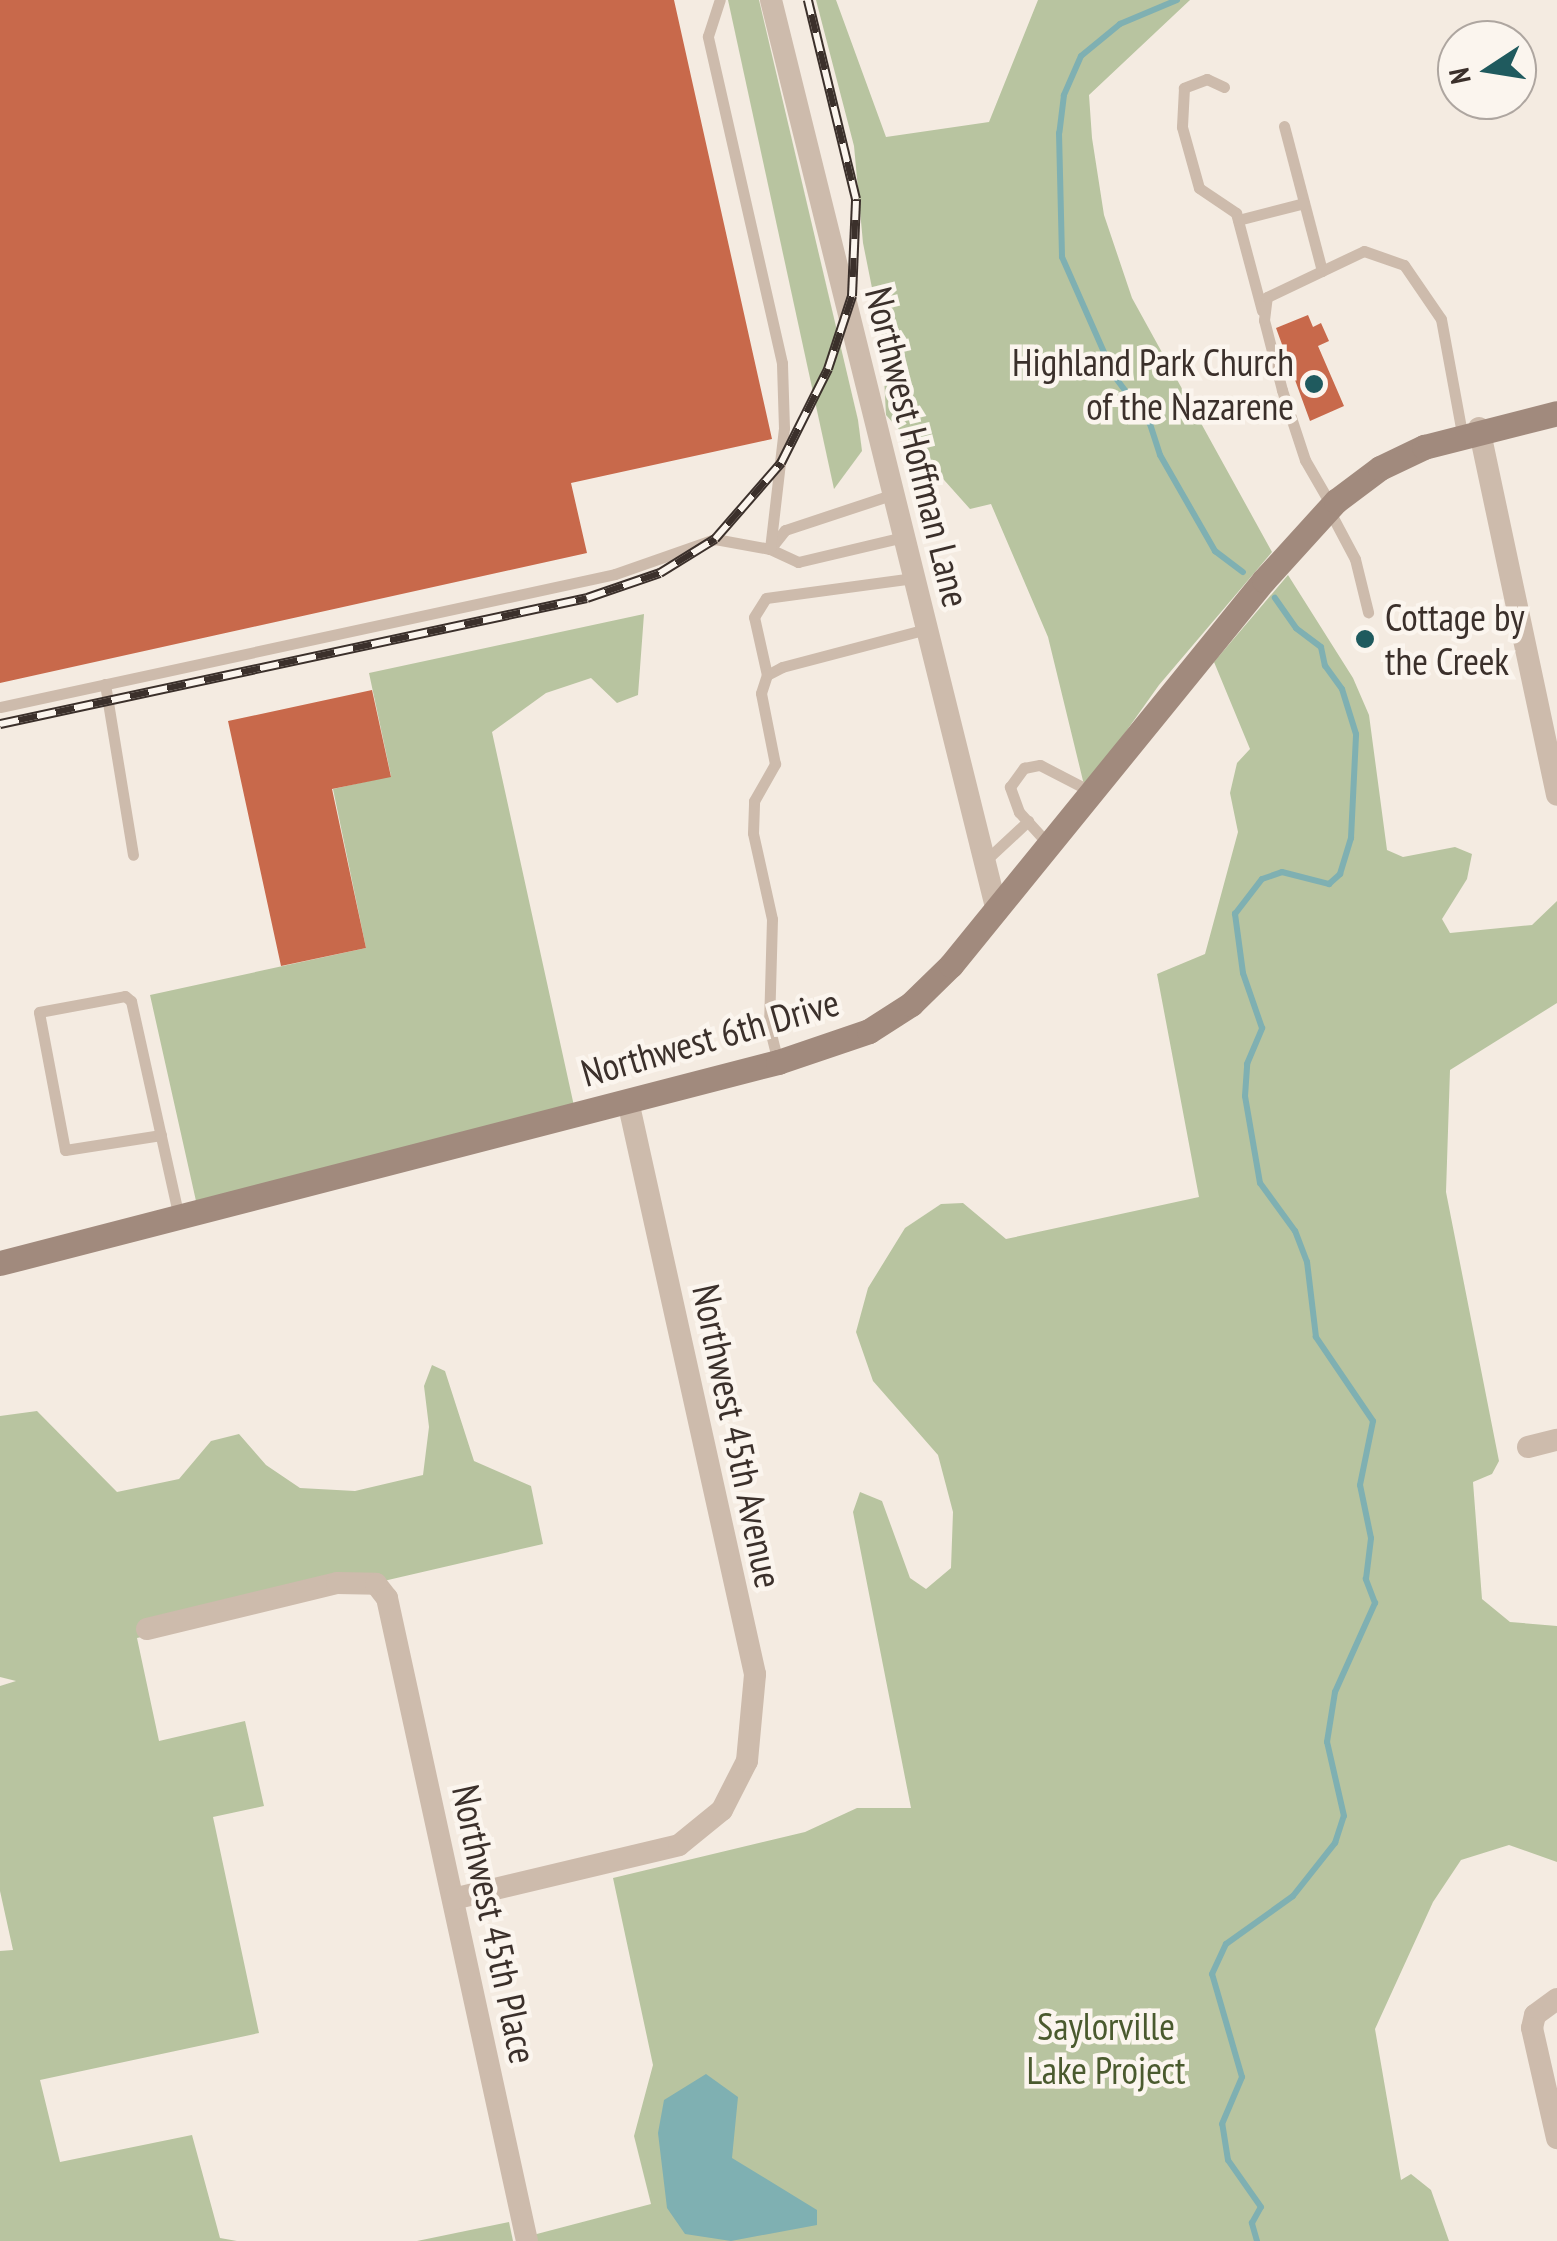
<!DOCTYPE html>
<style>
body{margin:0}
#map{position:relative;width:1557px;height:2241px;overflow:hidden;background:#f4ebe1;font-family:"PT Sans Narrow",sans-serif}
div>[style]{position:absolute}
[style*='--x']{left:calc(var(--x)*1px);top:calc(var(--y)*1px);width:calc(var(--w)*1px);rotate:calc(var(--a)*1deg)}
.green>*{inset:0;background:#b8c4a0}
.water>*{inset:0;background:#7fb0b2}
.stream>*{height:6px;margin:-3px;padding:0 3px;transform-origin:3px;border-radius:3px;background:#7fb0b2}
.building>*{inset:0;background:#c8694b}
.service>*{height:11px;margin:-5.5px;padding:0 5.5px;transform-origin:5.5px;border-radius:5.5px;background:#cdbbac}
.minor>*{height:22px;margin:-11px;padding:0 11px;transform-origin:11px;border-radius:11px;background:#cdbbac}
.secondary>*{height:25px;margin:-12.5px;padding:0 12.5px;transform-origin:12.5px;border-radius:12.5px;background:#a18a7d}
.rail>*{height:10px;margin-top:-5px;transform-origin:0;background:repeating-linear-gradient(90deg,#fbf5ee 0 19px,#3b302b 0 38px);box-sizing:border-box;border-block:2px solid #3b302b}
.dots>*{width:28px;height:28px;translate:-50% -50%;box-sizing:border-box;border:5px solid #fbf5ee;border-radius:50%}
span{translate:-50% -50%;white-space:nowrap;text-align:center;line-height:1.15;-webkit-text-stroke:9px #fbf5ee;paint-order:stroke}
.poi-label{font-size:38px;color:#3b302b}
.right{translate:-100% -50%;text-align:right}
.left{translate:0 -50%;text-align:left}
.street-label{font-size:38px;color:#3b302b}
.park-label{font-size:38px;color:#4a5a2e}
.north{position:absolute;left:1437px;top:20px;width:100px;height:100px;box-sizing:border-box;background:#fbf5ee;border:2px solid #aea6a0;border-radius:50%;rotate:258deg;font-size:28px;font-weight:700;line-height:40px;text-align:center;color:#3b302b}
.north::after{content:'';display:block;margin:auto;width:35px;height:45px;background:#1f5a5e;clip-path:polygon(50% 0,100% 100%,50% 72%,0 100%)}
</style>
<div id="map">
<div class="green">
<div style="clip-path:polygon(728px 0,759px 0,858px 420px,862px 451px,834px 489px)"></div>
<div style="clip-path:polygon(816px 0,836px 0,886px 137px,989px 122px,1038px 0,1190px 0,1089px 95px,1092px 138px,1104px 215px,1132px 298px,1272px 552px,1159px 685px,1085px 789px,1048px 637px,991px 504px,970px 509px,886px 415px,882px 338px,863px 243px,854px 146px)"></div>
<div style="clip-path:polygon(1288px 575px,1353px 678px,1369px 715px,1387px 850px,1403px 857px,1455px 847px,1472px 854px,1467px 879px,1442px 919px,1450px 933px,1532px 925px,1557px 901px,1557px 1003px,1450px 1070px,1446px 1192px,1499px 1461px,1492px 1474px,1473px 1482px,1482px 1599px,1510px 1622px,1557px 1626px,1557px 1862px,1509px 1845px,1461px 1860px,1433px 1902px,1375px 2029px,1401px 2180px,1411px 2174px,1431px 2190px,1449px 2241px,535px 2241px,533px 2235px,651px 2204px,634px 2136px,653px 2065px,613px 1878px,805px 1832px,857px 1808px,911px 1808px,853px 1512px,860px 1492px,882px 1501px,910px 1578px,926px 1589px,951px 1568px,953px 1512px,938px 1455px,873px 1381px,856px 1332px,868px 1288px,905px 1228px,941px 1204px,963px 1203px,1006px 1239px,1199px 1197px,1157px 974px,1205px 954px,1238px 832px,1230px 793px,1237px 763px,1250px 749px,1214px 662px)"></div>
<div style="clip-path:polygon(644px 614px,638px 695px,617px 703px,591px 678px,546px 693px,492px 732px,574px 1106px,196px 1201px,150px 995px,366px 948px,333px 789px,391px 776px,369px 673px)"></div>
<div style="clip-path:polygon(432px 1365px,445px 1371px,474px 1461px,531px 1486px,543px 1544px,137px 1638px,159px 1741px,245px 1721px,264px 1806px,213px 1817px,259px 2033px,40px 2080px,60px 2162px,192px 2135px,220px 2238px,237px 2241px,0 2241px,0 1951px,13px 1950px,0 1891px,0 1686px,16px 1681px,0 1677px,0 1416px,37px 1411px,117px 1492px,179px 1479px,211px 1441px,239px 1434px,266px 1465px,300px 1488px,355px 1491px,423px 1475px,429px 1427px,424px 1386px)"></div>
<div style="clip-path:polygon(509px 2222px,513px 2241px,417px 2241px)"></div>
</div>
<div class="water">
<div style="clip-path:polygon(706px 2074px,738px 2097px,732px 2158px,817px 2210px,817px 2225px,731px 2241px,685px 2234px,667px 2208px,658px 2133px,664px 2100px)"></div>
</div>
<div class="stream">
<div style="--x:1177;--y:0;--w:62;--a:157.2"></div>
<div style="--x:1120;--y:24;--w:50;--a:140.6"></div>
<div style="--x:1081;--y:56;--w:43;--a:113.6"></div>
<div style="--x:1064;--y:95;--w:38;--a:97"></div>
<div style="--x:1059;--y:133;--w:124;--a:88.6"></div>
<div style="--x:1062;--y:257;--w:131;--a:66.2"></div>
<div style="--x:1115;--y:377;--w:59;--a:53.3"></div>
<div style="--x:1150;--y:424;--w:33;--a:72"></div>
<div style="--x:1160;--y:455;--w:111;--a:60.2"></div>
<div style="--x:1215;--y:551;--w:35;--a:37"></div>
<div style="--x:1257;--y:2241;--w:19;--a:-106"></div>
<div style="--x:1252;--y:2223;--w:18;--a:-61"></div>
<div style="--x:1261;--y:2207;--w:57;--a:-125.1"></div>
<div style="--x:1228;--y:2160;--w:36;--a:-99"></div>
<div style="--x:1222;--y:2124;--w:51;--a:-66.9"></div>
<div style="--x:1242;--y:2077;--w:107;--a:-106.2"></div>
<div style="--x:1212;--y:1974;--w:33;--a:-65"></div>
<div style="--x:1226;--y:1944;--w:82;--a:-35.6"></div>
<div style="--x:1293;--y:1896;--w:68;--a:-51.6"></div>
<div style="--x:1335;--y:1843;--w:28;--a:-72"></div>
<div style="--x:1344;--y:1816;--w:76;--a:-102.9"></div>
<div style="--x:1327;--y:1742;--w:51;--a:-80.9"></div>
<div style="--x:1335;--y:1692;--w:98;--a:-65.8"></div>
<div style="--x:1375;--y:1603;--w:26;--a:-111"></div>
<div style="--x:1366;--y:1579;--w:41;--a:-83"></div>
<div style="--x:1371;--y:1538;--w:54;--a:-101.7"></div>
<div style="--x:1360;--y:1485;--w:65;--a:-78.5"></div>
<div style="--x:1373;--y:1421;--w:102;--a:-124.2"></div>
<div style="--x:1316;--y:1337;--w:76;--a:-96.8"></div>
<div style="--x:1307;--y:1262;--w:33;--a:-111"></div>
<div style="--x:1295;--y:1231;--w:59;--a:-126.1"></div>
<div style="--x:1260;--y:1183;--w:88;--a:-99.8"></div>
<div style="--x:1245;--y:1096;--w:32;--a:-86"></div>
<div style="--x:1247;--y:1064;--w:39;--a:-67"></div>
<div style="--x:1262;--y:1028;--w:58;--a:-109.1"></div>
<div style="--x:1243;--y:973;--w:60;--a:-97.7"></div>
<div style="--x:1235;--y:914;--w:44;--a:-52.4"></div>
<div style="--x:1262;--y:879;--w:21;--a:-19"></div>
<div style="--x:1282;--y:872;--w:49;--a:14.3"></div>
<div style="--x:1329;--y:884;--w:15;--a:-42"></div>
<div style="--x:1340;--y:874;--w:38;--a:-73"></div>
<div style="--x:1351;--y:838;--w:104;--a:-87.2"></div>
<div style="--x:1356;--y:734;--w:47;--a:-107.3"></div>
<div style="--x:1342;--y:689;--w:29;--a:-126"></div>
<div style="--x:1325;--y:666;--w:19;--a:-102"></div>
<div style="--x:1321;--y:647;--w:31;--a:-143"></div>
<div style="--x:1296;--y:628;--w:37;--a:-125"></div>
</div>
<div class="building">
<div style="clip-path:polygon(0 0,674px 0,772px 439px,571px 483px,587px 553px,0 683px)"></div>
<div style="clip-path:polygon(1308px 315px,1313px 327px,1321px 323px,1329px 341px,1318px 346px,1344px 406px,1310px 421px,1276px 328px)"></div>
<div style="clip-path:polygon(372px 690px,391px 777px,332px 789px,366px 948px,281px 966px,228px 721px)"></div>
</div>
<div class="service">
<div style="--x:1224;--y:87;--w:19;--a:-155"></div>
<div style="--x:1207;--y:79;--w:25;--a:159"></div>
<div style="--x:1184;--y:88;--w:39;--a:93"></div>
<div style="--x:1182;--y:127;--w:63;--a:74.4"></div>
<div style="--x:1199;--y:188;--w:45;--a:34"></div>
<div style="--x:1236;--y:213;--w:101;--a:75.1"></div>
<div style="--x:1284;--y:126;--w:150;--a:75.3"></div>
<div style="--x:1238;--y:220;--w:68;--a:-14.4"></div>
<div style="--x:894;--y:494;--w:115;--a:161.7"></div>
<div style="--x:785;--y:530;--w:24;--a:128"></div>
<div style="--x:770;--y:549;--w:31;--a:25"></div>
<div style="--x:798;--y:562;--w:109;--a:-13.3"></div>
<div style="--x:1331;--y:505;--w:52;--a:-120"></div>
<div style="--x:1305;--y:460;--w:74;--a:-108.2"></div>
<div style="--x:1282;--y:390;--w:72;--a:-104.4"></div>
<div style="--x:1264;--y:320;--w:23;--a:-83"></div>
<div style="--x:1267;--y:297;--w:107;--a:-25.4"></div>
<div style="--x:1364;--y:251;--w:42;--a:19.3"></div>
<div style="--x:1404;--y:265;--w:65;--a:55.6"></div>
<div style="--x:1441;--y:319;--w:116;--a:79.6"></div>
<div style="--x:1329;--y:510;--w:55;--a:62"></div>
<div style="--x:1355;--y:559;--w:55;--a:76.2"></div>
<div style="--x:767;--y:675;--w:59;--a:-102.6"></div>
<div style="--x:754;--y:617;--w:22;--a:-58"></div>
<div style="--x:766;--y:598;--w:149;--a:-7.7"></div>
<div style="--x:105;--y:684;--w:173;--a:80.7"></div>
<div style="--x:0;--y:707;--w:629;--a:-12.2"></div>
<div style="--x:615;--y:574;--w:106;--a:-19.3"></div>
<div style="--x:715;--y:539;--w:56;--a:10.3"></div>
<div style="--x:770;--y:549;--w:122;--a:-83.4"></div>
<div style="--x:784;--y:428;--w:65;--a:-91.8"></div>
<div style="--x:782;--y:363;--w:335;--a:-102.8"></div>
<div style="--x:708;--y:36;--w:38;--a:-72"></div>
<div style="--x:1050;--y:846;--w:46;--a:-132.4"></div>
<div style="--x:1019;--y:812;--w:27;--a:-110"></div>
<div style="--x:1010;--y:787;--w:24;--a:-54"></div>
<div style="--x:1024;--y:768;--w:16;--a:-11"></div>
<div style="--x:1040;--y:765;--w:59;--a:27.4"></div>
<div style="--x:985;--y:861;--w:59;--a:-42.9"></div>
<div style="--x:778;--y:1062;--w:37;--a:-104"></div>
<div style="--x:769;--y:1026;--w:107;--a:-88.4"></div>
<div style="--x:772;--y:919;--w:88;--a:-102.5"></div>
<div style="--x:753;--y:833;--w:32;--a:-88"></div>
<div style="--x:754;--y:801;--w:43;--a:-60.4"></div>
<div style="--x:775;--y:764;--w:72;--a:-101.2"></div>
<div style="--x:761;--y:693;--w:19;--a:-72"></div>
<div style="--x:767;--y:675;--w:17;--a:-28"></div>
<div style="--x:782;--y:667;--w:150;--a:-14.7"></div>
<div style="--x:161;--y:1135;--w:97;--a:171.1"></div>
<div style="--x:65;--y:1150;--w:140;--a:-100.7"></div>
<div style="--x:39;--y:1012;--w:87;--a:-10.5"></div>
<div style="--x:125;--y:996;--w:8;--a:40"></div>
<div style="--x:131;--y:1001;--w:221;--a:77.5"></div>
</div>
<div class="minor">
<div style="--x:771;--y:0;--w:939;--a:76.07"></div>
<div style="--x:1479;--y:428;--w:375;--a:78"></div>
<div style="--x:1528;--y:1447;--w:30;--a:-14"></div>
<div style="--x:147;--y:1629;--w:195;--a:-13.6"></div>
<div style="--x:337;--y:1583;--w:39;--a:1"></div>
<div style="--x:376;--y:1584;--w:18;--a:52"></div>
<div style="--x:387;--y:1598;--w:658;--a:77.72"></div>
<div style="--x:453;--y:1899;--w:232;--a:-13.4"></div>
<div style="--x:679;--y:1845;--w:55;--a:-39.1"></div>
<div style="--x:722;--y:1810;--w:55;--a:-63"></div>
<div style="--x:747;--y:1761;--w:87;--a:-84.7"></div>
<div style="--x:755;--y:1674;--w:587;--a:-102.5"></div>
<div style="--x:1557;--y:1999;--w:27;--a:144"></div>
<div style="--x:1535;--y:2015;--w:13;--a:103"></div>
<div style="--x:1532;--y:2028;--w:113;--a:77.2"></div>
</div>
<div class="secondary">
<div style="--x:0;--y:1263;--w:804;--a:-14.49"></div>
<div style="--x:778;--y:1062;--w:96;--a:-18.8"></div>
<div style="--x:869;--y:1031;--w:50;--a:-32.7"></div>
<div style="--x:911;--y:1004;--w:56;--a:-44.3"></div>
<div style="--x:951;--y:965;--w:496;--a:-50.9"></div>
<div style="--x:1264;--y:580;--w:107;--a:-47.7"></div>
<div style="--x:1336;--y:501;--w:55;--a:-36.9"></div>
<div style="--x:1380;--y:468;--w:49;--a:-25.5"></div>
<div style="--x:1424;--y:447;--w:137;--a:-14.3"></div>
</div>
<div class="rail">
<div style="--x:0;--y:724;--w:600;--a:-12.11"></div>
<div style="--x:587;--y:598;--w:77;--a:-18.9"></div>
<div style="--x:660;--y:573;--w:65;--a:-31.7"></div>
<div style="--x:715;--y:539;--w:101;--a:-49"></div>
<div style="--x:781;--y:463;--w:105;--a:-63.4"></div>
<div style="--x:828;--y:369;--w:77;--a:-71.8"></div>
<div style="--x:852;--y:296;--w:97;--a:-87.6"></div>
<div style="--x:856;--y:199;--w:205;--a:-103.6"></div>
</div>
<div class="dots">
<div style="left:1314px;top:384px;background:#1f5a5e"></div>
<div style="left:1365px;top:639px;background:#1f5a5e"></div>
</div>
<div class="poi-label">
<span class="right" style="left:1294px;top:384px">Highland Park Church<br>of the Nazarene</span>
<span class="left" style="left:1385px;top:639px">Cottage by<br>the Creek</span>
</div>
<div class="street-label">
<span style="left:918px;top:447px;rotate:76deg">Northwest Hoffman Lane</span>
<span style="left:710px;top:1037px;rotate:-16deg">Northwest 6th Drive</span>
<span style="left:738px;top:1436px;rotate:78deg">Northwest 45th Avenue</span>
<span style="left:495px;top:1924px;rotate:78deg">Northwest 45th Place</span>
</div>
<div class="park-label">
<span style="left:1106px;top:2048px">Saylorville<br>Lake Project</span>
</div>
<div class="north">N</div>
</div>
